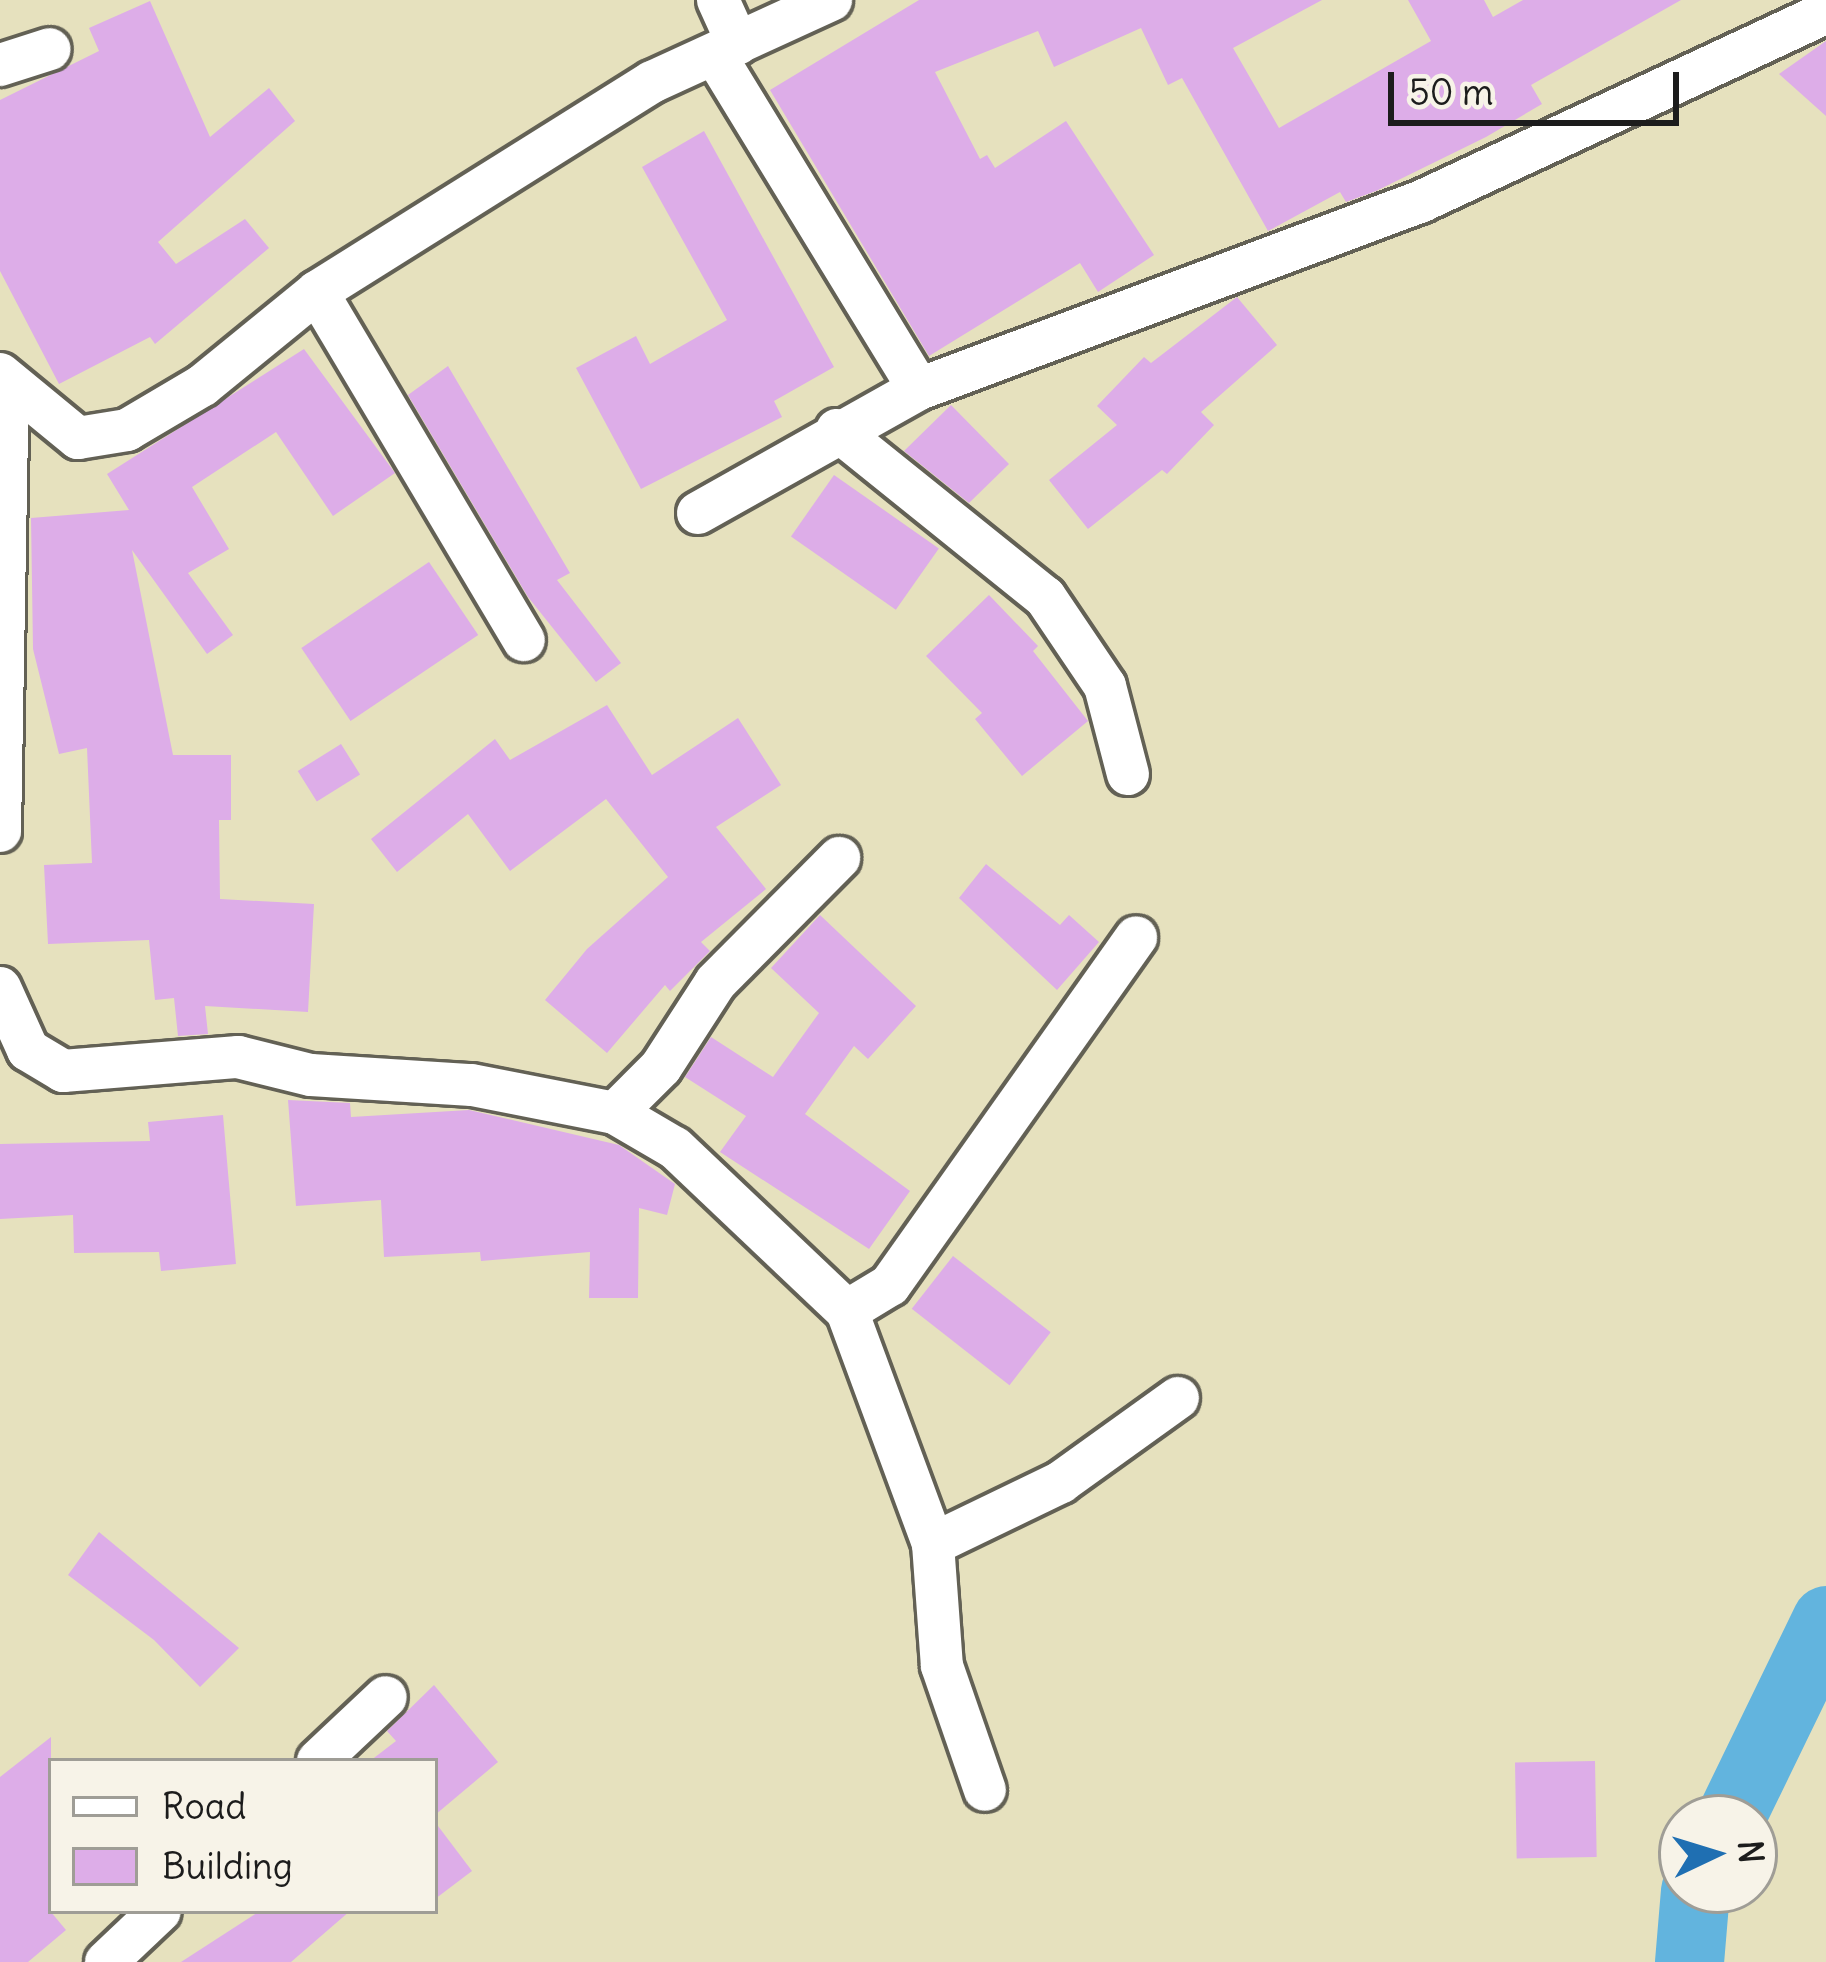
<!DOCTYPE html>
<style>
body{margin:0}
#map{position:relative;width:1826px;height:1962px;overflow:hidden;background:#e6e1be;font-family:Delius,sans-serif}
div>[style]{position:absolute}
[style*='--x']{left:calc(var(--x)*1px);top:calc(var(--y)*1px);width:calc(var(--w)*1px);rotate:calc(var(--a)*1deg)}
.river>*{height:69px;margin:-34.5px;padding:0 34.5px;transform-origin:34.5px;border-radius:34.5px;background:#62b4de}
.building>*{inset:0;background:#ddade8;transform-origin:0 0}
.roads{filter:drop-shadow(3px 0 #636155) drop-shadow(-3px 0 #636155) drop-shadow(0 3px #636155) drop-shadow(0 -3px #636155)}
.minor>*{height:42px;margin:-21px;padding:0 21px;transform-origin:21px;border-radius:21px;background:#fff}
span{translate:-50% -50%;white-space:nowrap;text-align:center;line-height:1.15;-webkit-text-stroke:10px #f7f3e8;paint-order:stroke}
.legend{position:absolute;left:48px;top:1758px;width:390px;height:156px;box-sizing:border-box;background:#f7f3e8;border:3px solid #9f9d96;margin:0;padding:15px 21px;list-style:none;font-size:36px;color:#1c1c1c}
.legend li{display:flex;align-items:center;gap:24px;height:60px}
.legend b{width:60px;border:3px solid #9f9d96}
.north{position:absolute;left:1658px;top:1794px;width:120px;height:120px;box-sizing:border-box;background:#f7f3e8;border:3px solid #9f9d96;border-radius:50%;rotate:86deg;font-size:33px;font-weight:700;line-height:48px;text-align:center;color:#1c1c1c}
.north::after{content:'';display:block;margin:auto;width:42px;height:54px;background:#1f6fb2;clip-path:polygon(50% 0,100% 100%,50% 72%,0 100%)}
.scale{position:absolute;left:1388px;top:72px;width:291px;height:54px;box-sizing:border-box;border:6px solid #1c1c1c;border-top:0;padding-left:15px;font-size:36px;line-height:42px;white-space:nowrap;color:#1c1c1c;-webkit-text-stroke:9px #f7f3e8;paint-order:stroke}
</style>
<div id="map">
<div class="river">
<div style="--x:1730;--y:1818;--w:220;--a:-64.1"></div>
<div style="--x:1689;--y:1962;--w:72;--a:-85.2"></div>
</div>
<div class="building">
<div style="clip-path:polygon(919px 0,1322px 0,1233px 48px,1279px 128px,1431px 41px,1408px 0,1484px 0,1493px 17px,1523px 0,1681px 0,1531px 85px,1542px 104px,1486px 137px,1376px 191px,1346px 202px,1340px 192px,1268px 231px,1182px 78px,1168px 85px,1141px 28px,1054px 67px,1038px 31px,935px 72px,980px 159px,987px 155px,995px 168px,1066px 121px,1154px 255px,1098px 292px,1080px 263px,929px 356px,770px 90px)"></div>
<div style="clip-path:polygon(150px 1px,210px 137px,269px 88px,295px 121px,158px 242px,176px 264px,245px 219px,269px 248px,155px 344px,150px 337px,59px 384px,0 271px,0 100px,99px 51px,89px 28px)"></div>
<div style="clip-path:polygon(1826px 41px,1826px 116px,1779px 74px)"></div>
<div style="clip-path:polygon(704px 131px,834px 367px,774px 401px,782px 417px,641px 489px,576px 368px,636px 336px,650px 364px,727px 320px,642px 167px)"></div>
<div style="clip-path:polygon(1237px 297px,1277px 345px,1201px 412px,1214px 425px,1167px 474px,1162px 470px,1088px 529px,1049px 480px,1117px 425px,1097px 406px,1144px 357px,1151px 363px)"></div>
<div style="clip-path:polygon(304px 349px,395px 473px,333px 516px,276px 432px,192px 487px,229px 549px,188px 573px,233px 635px,207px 654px,132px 550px,173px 755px,231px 755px,231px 820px,219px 820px,220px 899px,314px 904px,308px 1012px,205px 1006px,208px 1034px,178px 1036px,174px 998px,155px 1000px,149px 940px,48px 944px,44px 865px,92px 863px,87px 748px,59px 754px,33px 649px,31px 518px,129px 510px,107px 474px)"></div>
<div style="clip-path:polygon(448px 366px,570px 573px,557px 580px,621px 663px,596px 682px,528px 597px,408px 395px)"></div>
<div style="clip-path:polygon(951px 405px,1009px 464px,969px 503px,904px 451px)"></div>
<div style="left:834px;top:475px;width:128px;height:75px;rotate:35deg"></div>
<div style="left:429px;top:562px;width:88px;height:154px;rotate:56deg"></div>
<div style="clip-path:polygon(989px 595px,1038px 646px,1033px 651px,1088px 721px,1022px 776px,975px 719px,982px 713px,926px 656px)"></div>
<div style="clip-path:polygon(607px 705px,652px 775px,738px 718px,781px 785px,716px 827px,766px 889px,701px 942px,710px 951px,670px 991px,665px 985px,607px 1053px,545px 1000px,587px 949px,668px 877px,606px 799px,510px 871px,468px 814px,397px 872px,371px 839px,495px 739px,510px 760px)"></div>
<div style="left:341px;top:744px;width:36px;height:51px;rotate:58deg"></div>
<div style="clip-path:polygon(986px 864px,1060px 925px,1069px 915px,1099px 942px,1057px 990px,959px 898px)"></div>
<div style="clip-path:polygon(820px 915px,916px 1006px,868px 1059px,854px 1046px,805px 1114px,910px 1191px,869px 1249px,720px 1152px,746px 1116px,685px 1077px,711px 1037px,773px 1077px,819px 1013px,771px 968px)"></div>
<div style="clip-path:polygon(288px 1100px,350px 1103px,351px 1117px,469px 1110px,619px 1145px,675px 1184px,667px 1215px,639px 1208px,638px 1298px,589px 1298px,590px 1252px,481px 1261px,480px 1252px,384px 1257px,381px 1200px,296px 1206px)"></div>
<div style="clip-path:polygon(223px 1115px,236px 1264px,161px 1271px,159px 1252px,74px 1253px,73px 1215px,0 1219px,0 1144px,150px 1141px,148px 1122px)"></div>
<div style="left:953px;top:1256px;width:124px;height:67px;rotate:38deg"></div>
<div style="clip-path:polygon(99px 1532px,239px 1648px,200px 1687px,154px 1640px,68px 1575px)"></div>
<div style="clip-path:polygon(434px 1685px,498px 1762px,435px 1815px,435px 1761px,370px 1761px,396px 1741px,387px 1731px)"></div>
<div style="clip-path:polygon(51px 1737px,51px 1912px,66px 1930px,28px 1962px,0 1962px,0 1777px)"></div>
<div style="left:1595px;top:1761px;width:96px;height:80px;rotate:89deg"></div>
<div style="clip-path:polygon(435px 1822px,472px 1871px,435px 1899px)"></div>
<div style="clip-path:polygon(260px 1911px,350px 1911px,291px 1962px,181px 1962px)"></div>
</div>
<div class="roads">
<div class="minor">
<div style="--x:718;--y:0;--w:48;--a:65.6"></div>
<div style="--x:715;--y:55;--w:391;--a:58.6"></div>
<div style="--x:0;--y:65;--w:52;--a:-17.7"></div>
<div style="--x:317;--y:292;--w:405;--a:59.3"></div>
<div style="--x:0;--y:374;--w:101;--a:39.4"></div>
<div style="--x:78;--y:438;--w:50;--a:-9.3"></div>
<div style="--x:127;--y:430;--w:88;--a:-30.6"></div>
<div style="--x:203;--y:385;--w:147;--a:-39.2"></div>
<div style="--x:317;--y:292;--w:395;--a:-32.1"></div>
<div style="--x:652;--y:82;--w:197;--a:-24.6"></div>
<div style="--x:837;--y:430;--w:267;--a:38.8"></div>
<div style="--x:1045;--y:597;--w:107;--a:56"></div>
<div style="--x:1105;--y:686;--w:91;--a:75.4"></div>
<div style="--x:698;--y:513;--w:253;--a:-29.3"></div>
<div style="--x:919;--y:389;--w:537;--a:-20.49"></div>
<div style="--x:1422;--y:201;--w:446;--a:-25"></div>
<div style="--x:0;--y:831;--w:444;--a:-89"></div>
<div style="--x:0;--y:988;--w:68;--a:65.7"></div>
<div style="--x:28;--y:1050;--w:41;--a:31"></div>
<div style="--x:63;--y:1071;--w:176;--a:-4.6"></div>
<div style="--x:238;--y:1057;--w:75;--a:13.9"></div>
<div style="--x:311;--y:1075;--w:161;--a:3.6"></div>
<div style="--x:472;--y:1085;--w:146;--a:11.1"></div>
<div style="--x:615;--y:1113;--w:69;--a:30.3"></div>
<div style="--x:675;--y:1148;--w:237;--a:43.5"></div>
<div style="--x:847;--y:1311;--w:248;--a:69.7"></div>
<div style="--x:933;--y:1544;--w:122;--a:85.8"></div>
<div style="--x:942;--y:1666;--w:131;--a:70.9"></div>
<div style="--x:615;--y:1113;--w:65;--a:-45"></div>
<div style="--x:661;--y:1067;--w:101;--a:-57.1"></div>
<div style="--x:716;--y:982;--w:175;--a:-45.2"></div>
<div style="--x:847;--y:1311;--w:50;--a:-31.2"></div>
<div style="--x:890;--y:1285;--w:426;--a:-54.7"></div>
<div style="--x:933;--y:1544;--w:142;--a:-25.8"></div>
<div style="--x:1061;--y:1482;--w:144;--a:-35.7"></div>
<div style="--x:318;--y:1761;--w:93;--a:-43.3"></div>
<div style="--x:106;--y:1962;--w:74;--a:-43.4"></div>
</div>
</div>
<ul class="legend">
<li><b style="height:15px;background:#fff"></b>Road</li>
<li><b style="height:33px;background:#ddade8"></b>Building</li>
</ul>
<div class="north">N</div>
<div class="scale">50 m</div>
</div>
